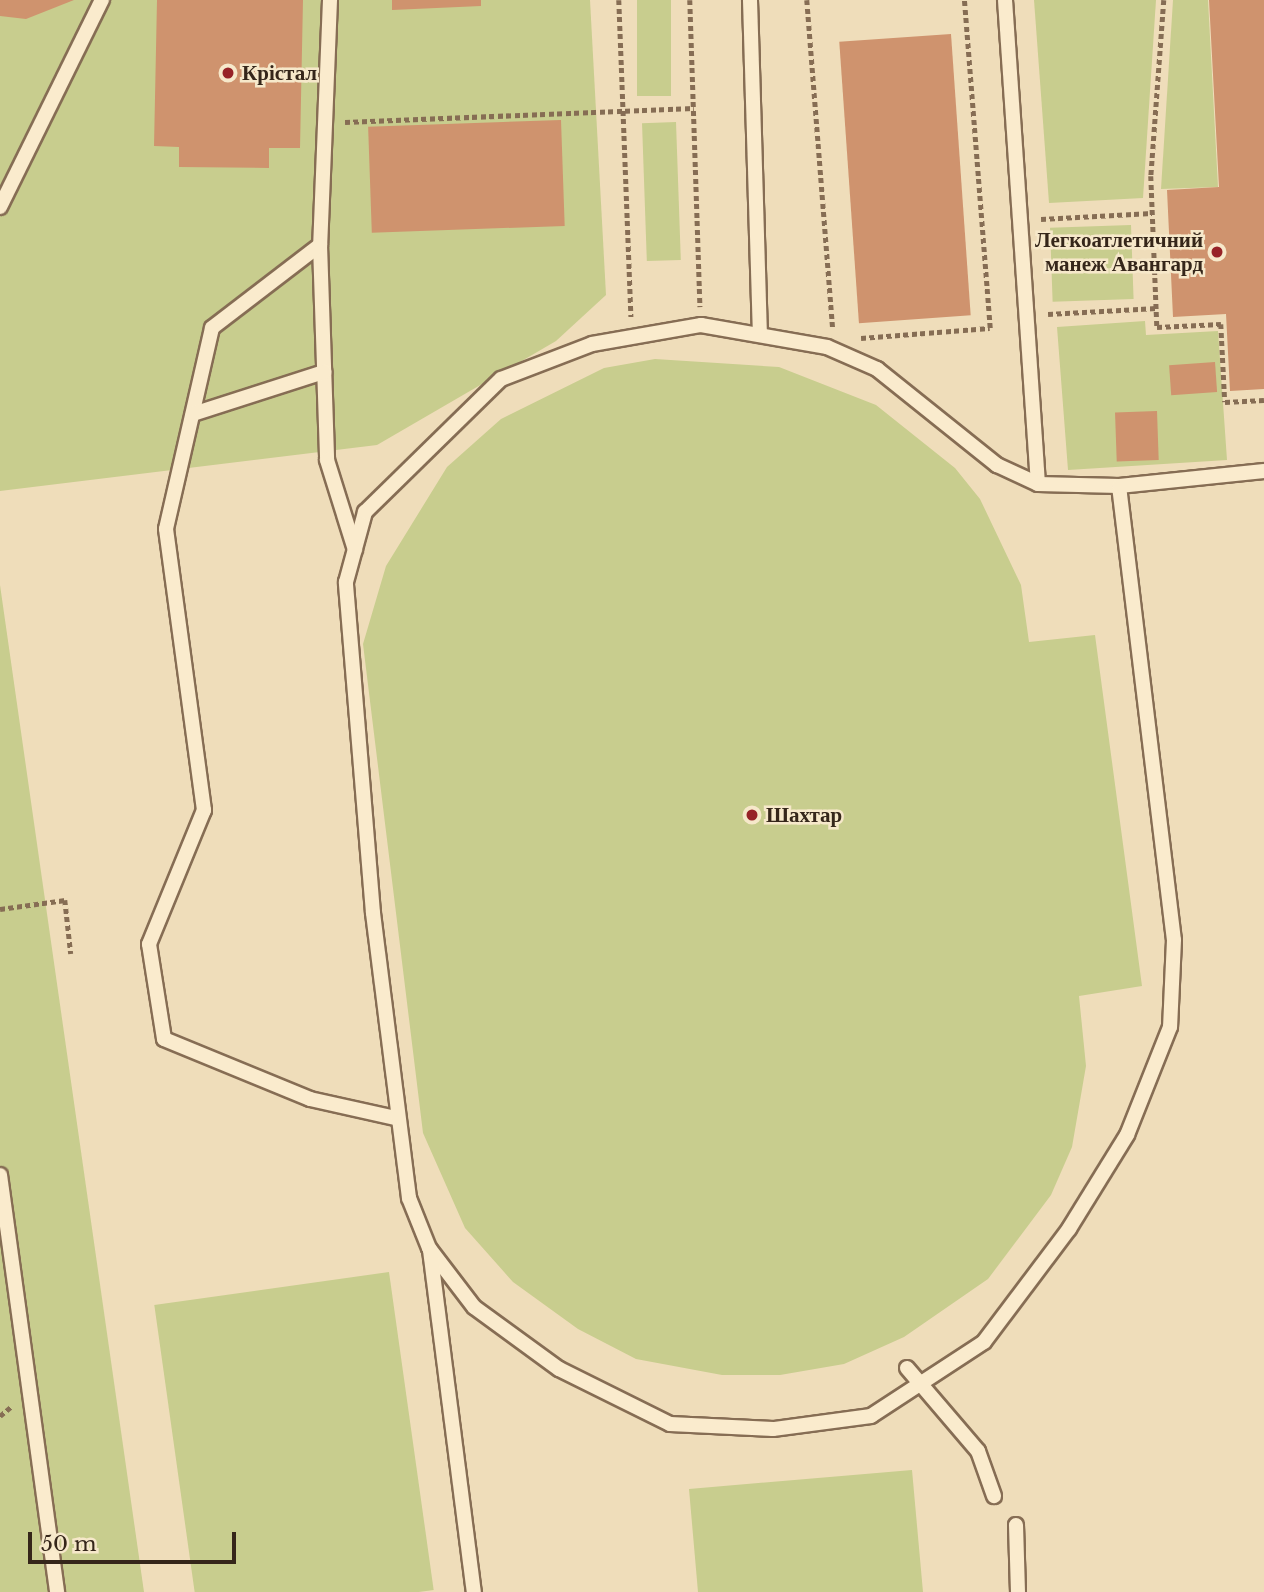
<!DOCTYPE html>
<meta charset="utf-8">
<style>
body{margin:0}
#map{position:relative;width:1264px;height:1592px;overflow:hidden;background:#efddba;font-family:"Libre Baskerville",serif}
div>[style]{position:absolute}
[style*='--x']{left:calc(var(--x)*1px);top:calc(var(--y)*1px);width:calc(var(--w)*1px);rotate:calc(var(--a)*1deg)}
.green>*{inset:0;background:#c8cd8e;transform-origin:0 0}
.building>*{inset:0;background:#cf936e;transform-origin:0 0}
.path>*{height:4.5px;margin-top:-2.25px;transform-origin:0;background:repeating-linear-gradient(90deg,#866d54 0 5px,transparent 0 8.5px)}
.roads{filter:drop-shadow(2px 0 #866d54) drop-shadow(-2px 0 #866d54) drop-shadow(0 2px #866d54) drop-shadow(0 -2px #866d54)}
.lane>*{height:14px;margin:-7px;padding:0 7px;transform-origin:7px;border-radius:7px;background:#faebcd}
.dots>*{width:19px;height:19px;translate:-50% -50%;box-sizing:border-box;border:4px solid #f6e8ca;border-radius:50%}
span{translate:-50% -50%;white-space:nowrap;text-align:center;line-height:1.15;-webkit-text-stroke:5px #f6e8ca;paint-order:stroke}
.poi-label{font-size:21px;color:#35261a;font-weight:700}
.left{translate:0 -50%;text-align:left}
.right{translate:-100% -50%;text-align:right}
.scale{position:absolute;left:28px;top:1532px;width:208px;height:32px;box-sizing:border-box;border:4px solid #35261a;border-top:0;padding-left:9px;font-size:21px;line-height:24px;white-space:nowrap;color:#35261a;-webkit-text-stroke:5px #f6e8ca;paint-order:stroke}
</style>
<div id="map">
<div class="green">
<div style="clip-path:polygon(0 0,590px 0,606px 295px,556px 341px,377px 445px,0 491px)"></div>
<div style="left:637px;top:0;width:34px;height:96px"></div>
<div style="clip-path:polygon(1034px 0,1156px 0,1143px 198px,1049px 203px)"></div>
<div style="clip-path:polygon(1173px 0,1208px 0,1218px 187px,1161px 189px)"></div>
<div style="left:676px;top:122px;width:138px;height:34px;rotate:88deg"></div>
<div style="left:1131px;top:225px;width:74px;height:81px;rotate:88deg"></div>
<div style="clip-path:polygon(1145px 321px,1146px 335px,1218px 331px,1227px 460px,1068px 470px,1057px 327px)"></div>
<div style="clip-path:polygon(655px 359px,779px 367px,876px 405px,955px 468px,980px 499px,1021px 585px,1029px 642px,1095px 635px,1142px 986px,1079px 996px,1086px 1066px,1072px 1147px,1051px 1195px,988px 1279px,904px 1337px,844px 1364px,780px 1375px,722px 1375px,636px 1359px,578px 1329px,513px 1282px,465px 1228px,423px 1133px,363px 644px,386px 566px,447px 467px,501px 419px,604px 368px)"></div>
<div style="clip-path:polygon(0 585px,144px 1592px,0 1592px)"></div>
<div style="left:389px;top:1272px;width:321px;height:237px;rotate:82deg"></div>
<div style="clip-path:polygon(912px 1470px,923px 1592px,698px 1592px,689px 1489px)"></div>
</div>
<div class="building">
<div style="clip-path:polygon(0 0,74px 0,26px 19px,0 16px)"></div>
<div style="clip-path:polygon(157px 0,303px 0,300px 148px,269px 148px,269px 168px,179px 167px,179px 147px,154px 146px)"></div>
<div style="clip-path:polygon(392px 0,481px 0,481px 6px,392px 10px)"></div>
<div style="clip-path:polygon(1209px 0,1264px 0,1264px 389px,1230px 391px,1226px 314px,1173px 317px,1167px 190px,1219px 187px)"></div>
<div style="left:951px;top:34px;width:282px;height:112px;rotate:86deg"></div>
<div style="left:561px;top:120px;width:106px;height:193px;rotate:88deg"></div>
<div style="left:1215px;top:362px;width:30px;height:46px;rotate:86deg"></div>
<div style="left:1157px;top:411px;width:49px;height:42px;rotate:88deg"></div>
</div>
<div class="path">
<div style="--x:619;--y:0;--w:317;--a:87.8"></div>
<div style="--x:690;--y:0;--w:307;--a:88.1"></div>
<div style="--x:807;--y:0;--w:328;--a:85.5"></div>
<div style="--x:1164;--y:0;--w:176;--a:94.2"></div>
<div style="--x:1151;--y:176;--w:151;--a:87.7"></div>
<div style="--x:1157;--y:327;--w:64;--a:-2.7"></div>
<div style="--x:1221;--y:324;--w:78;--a:87.1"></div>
<div style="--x:1225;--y:402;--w:39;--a:-3"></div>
<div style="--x:345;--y:122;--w:349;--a:-2.3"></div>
<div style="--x:1041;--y:219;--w:111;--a:-3.1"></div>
<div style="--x:1048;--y:314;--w:109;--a:-3.2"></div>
<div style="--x:861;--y:338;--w:129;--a:-4.4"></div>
<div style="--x:990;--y:328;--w:329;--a:-94.5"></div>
<div style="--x:0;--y:909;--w:66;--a:-7.9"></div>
<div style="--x:65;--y:900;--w:54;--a:83.7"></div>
<div style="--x:0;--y:1416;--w:16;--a:-40"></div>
</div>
<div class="roads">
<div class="lane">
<div style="--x:330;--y:0;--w:245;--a:92.3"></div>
<div style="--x:320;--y:245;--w:215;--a:88.1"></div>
<div style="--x:327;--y:460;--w:94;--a:72.7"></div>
<div style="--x:750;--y:0;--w:333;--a:88.3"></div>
<div style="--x:1005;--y:0;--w:485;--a:86.1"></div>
<div style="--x:0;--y:207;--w:231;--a:-63.8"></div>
<div style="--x:320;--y:245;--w:136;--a:142.5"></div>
<div style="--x:212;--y:328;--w:206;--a:102.9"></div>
<div style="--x:166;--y:529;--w:284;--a:82.3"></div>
<div style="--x:204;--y:810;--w:145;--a:112.3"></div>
<div style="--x:149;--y:944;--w:96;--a:81"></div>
<div style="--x:164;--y:1039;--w:158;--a:22.3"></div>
<div style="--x:310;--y:1099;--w:88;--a:12.5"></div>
<div style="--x:193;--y:414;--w:138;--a:-17.8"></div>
<div style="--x:1119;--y:486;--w:457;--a:83.1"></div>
<div style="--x:1174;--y:940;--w:87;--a:92.6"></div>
<div style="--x:1170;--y:1027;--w:116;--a:111.7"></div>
<div style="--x:1127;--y:1135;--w:110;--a:121.7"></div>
<div style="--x:1069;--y:1229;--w:141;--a:127"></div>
<div style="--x:984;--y:1342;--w:135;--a:146.8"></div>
<div style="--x:871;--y:1416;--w:99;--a:172.4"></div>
<div style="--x:773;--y:1429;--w:103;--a:-177.2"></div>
<div style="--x:670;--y:1424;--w:124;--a:-153.6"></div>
<div style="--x:559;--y:1369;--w:105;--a:-143.9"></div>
<div style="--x:474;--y:1307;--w:74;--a:-127.3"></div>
<div style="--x:429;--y:1248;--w:54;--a:-111.8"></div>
<div style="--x:409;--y:1198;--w:287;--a:-97.2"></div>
<div style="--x:373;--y:913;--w:332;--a:-94.7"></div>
<div style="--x:346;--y:582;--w:73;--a:-74.8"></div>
<div style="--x:365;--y:512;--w:190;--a:-44.4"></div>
<div style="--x:501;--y:379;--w:97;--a:-21"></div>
<div style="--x:592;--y:344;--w:111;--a:-9.9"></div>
<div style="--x:701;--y:325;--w:128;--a:9.9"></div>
<div style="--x:827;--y:347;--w:55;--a:23.7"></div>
<div style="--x:877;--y:369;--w:154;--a:38.7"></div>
<div style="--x:997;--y:465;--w:45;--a:24.9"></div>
<div style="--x:1038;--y:484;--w:81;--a:1.4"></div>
<div style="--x:1119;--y:486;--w:146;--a:-5.9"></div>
<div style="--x:0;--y:1175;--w:421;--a:82.2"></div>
<div style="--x:430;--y:1250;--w:345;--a:82.7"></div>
<div style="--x:907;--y:1368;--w:109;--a:49.5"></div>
<div style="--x:978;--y:1451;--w:48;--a:70.4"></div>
<div style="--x:1016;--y:1525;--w:67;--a:88.3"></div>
</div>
</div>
<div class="dots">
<div style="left:228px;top:73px;background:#972227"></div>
<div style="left:1217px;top:252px;background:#972227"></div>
<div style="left:752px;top:815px;background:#972227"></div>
</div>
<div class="poi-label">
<span class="left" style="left:242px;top:73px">Крістал</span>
<span class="right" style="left:1203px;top:252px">Легкоатлетичний<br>манеж Авангард</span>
<span class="left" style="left:766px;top:815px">Шахтар</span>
</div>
<div class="scale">50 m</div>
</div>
